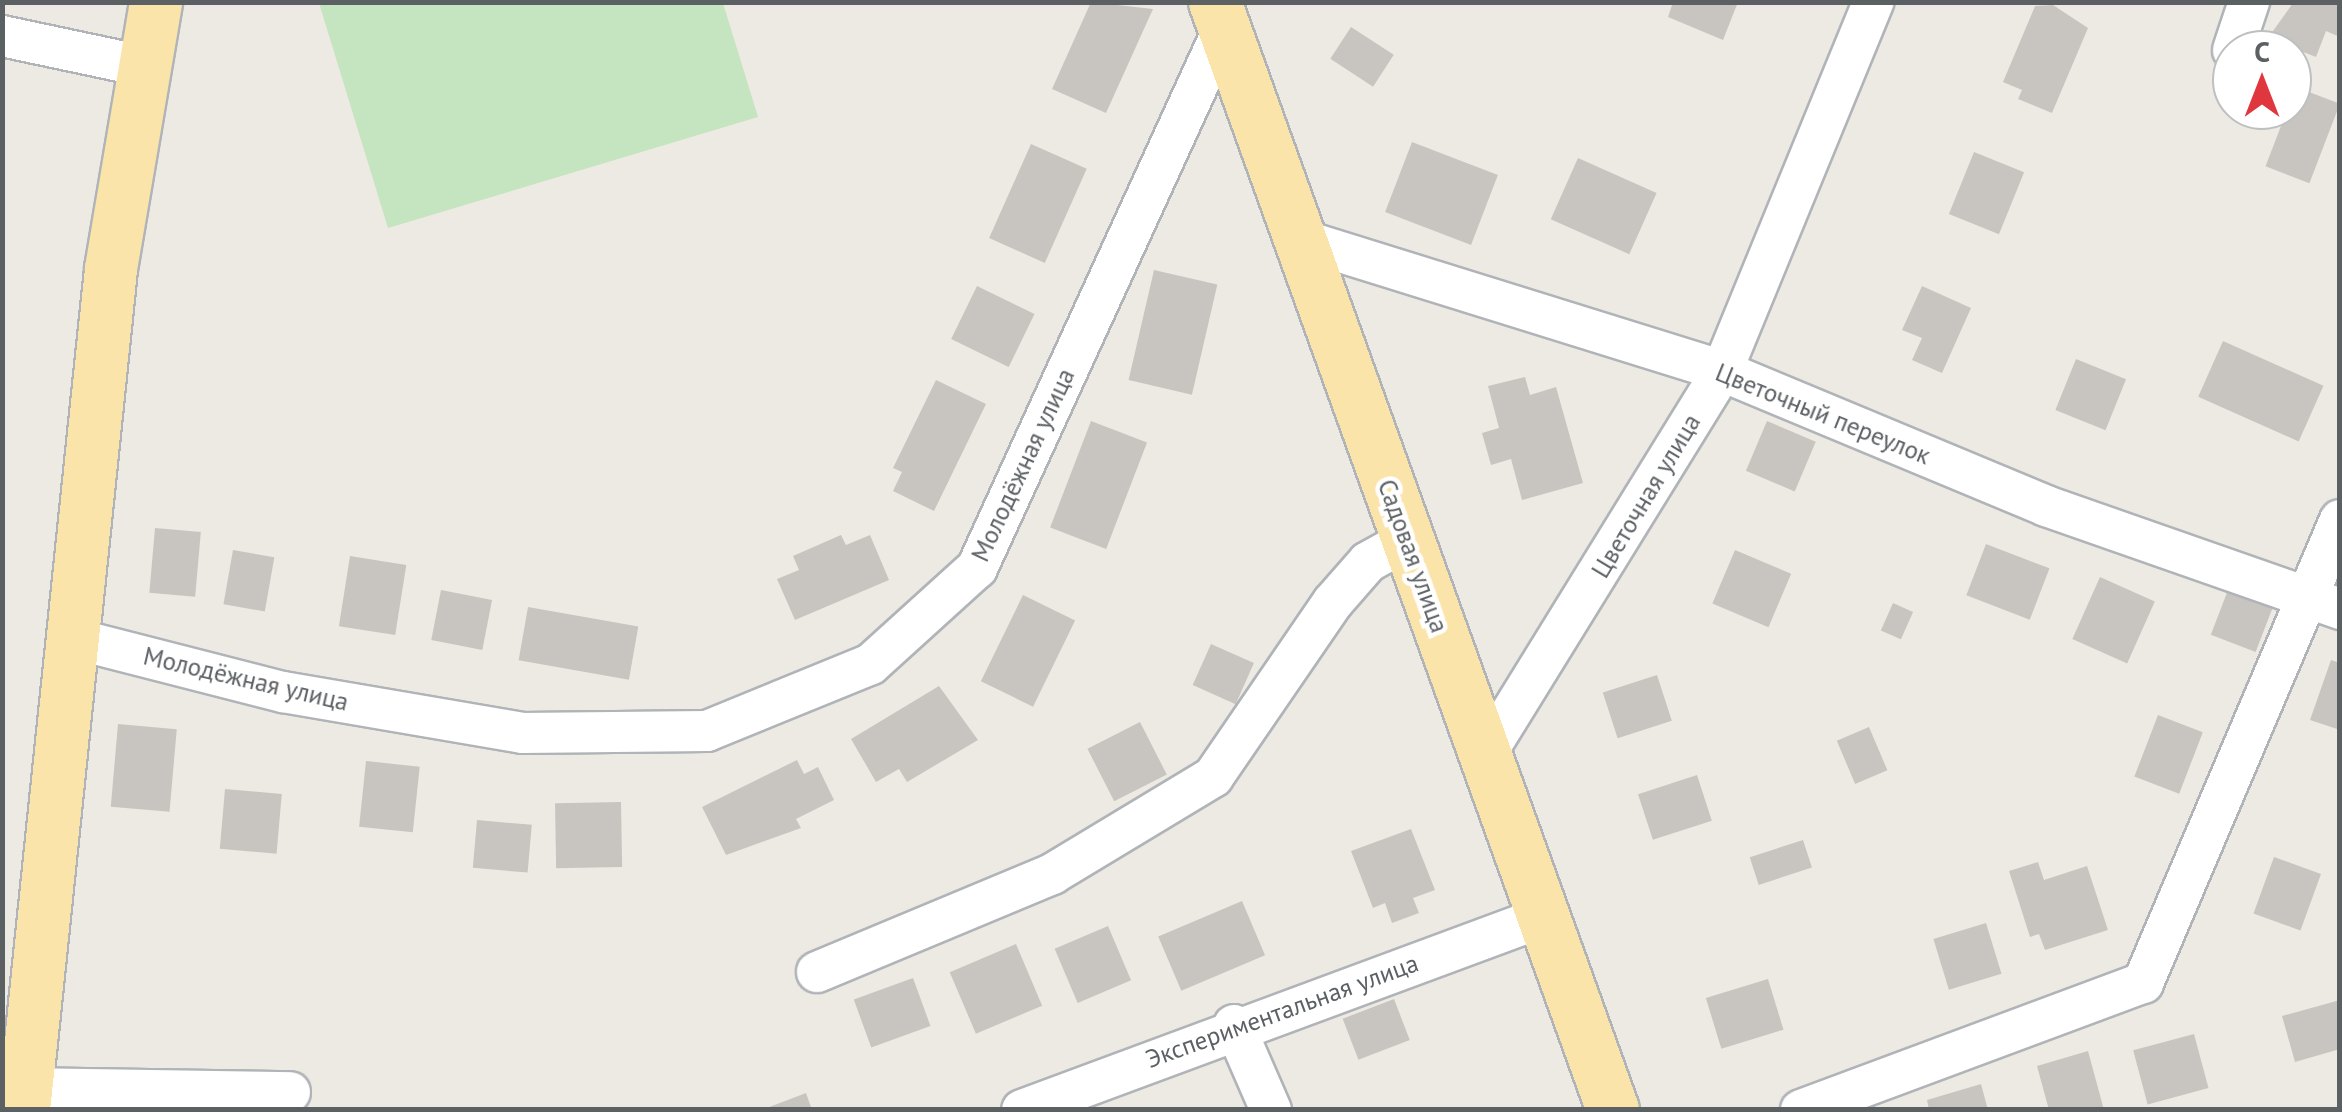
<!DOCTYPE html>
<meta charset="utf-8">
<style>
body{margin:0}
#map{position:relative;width:2342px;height:1112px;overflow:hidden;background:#edeae3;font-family:"PT Sans",sans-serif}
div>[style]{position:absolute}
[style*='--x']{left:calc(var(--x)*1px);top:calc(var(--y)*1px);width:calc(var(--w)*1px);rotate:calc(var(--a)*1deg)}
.green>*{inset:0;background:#c5e4c0}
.building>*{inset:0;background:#c8c5c0;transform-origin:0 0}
.roads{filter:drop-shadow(2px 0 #b0b4b8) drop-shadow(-2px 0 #b0b4b8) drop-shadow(0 2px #b0b4b8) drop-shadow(0 -2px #b0b4b8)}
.minor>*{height:40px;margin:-20px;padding:0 20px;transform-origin:20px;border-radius:20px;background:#fff}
.major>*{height:52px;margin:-26px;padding:0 26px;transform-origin:26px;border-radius:26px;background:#fbe4aa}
span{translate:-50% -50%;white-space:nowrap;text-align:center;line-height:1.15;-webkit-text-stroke:9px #fff;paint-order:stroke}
.street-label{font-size:25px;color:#5b6063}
.frame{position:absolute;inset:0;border:5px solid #5b6063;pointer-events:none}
.north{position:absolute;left:2212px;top:30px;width:100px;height:100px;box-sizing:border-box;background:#fff;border:2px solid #bdbfc1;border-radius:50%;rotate:0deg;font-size:28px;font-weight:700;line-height:40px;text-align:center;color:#5b6063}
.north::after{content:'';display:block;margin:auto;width:35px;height:45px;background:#e0363d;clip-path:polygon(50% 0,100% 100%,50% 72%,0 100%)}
</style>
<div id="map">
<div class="green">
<div style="clip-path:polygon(319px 3px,723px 3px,758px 117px,388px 228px)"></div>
</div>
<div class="building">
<div style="clip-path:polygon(1091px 2px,1153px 9px,1106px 113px,1052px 89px)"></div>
<div style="clip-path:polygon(1673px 2px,1738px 2px,1723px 40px,1668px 17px)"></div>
<div style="clip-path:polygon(2310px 2px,2340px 2px,2340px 37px,2326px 31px,2316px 57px,2268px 38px,2293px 3px)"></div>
<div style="clip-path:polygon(2053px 5px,2088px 28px,2052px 113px,2018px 99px,2022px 90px,2003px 82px,2035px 6px)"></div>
<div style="left:1351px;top:27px;width:51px;height:38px;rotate:33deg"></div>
<div style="left:2296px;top:87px;width:47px;height:85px;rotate:21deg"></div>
<div style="left:1412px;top:142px;width:92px;height:75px;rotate:21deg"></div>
<div style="left:1031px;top:144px;width:61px;height:103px;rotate:24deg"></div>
<div style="left:1974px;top:152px;width:54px;height:67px;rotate:22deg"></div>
<div style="left:1578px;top:158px;width:86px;height:67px;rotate:24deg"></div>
<div style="left:1154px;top:270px;width:65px;height:113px;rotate:13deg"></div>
<div style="left:977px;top:286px;width:64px;height:59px;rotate:26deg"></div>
<div style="clip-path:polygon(1922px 286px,1971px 308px,1942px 373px,1912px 360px,1922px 338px,1902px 330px)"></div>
<div style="left:2223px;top:341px;width:110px;height:61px;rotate:24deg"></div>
<div style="left:2076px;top:359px;width:54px;height:55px;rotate:22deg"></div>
<div style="clip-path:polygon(1525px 377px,1530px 395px,1556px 387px,1583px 483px,1522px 500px,1511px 459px,1491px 465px,1482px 433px,1499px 428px,1488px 386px)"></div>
<div style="clip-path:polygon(936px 380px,986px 404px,934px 511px,893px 491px,902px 472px,893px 468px)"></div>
<div style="left:1091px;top:421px;width:60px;height:114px;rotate:21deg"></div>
<div style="left:1767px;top:421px;width:53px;height:54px;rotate:23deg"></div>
<div style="left:155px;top:528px;width:46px;height:65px;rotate:5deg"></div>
<div style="clip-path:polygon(841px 535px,846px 545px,870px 535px,889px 580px,795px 620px,777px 579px,799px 570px,793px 556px)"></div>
<div style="left:1986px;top:544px;width:68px;height:55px;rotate:21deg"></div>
<div style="left:233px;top:550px;width:42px;height:55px;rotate:10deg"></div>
<div style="left:1735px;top:550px;width:61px;height:58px;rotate:23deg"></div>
<div style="left:350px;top:556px;width:57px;height:71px;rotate:9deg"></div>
<div style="left:2100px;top:577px;width:60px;height:68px;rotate:24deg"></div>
<div style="left:441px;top:590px;width:52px;height:51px;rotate:11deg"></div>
<div style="left:2228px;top:590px;width:48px;height:48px;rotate:21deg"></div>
<div style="left:1023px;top:595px;width:58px;height:96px;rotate:26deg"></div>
<div style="left:1893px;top:603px;width:22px;height:30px;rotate:24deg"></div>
<div style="left:528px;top:607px;width:112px;height:54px;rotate:10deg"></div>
<div style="left:1211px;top:644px;width:47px;height:45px;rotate:24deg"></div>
<div style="clip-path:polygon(2331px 660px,2340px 663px,2340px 730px,2310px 720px)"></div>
<div style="left:1657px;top:675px;width:48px;height:57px;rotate:72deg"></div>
<div style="clip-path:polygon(939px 686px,978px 740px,907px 782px,899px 769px,876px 782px,851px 739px)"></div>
<div style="left:2158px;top:715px;width:48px;height:66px;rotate:21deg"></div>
<div style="left:1140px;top:722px;width:59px;height:59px;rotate:63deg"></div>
<div style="left:118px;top:724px;width:59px;height:83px;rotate:5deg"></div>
<div style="left:1869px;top:727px;width:47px;height:35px;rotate:67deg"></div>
<div style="clip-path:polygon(797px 760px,804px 774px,818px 767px,834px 800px,796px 819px,801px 828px,726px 855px,702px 807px)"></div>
<div style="left:366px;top:761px;width:54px;height:66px;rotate:6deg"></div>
<div style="left:1697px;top:775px;width:48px;height:62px;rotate:72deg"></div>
<div style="left:225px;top:789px;width:57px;height:60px;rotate:5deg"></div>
<div style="left:621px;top:802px;width:65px;height:66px;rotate:89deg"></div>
<div style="left:477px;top:820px;width:55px;height:48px;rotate:5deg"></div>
<div style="clip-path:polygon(1411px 829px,1435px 890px,1413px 898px,1419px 913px,1392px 923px,1385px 903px,1373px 908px,1351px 851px)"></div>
<div style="left:1803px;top:840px;width:29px;height:56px;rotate:72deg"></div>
<div style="left:2274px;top:857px;width:50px;height:60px;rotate:20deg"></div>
<div style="clip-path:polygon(2038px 862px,2044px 880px,2087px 866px,2108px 930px,2045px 950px,2039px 934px,2030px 937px,2009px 871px)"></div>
<div style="left:1242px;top:901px;width:59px;height:91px;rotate:67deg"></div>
<div style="left:1986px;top:923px;width:53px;height:55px;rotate:73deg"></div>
<div style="left:1108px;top:926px;width:59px;height:58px;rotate:67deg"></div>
<div style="left:1016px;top:944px;width:67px;height:72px;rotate:67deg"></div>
<div style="left:913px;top:978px;width:51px;height:63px;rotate:70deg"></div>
<div style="left:1768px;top:979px;width:53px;height:65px;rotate:73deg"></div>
<div style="left:1394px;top:999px;width:44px;height:55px;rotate:69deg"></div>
<div style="clip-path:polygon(2340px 1000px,2340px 1049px,2295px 1062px,2282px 1016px)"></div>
<div style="left:2194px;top:1034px;width:56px;height:63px;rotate:75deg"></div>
<div style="clip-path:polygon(2088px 1051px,2104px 1110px,2049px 1110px,2037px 1066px)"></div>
<div style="clip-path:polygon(1981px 1084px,1988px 1110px,1929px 1110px,1927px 1100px)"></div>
<div style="clip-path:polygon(806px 1093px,812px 1110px,764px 1110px,764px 1109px)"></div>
</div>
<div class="roads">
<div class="minor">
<div style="--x:2;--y:36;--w:140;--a:12"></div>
<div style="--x:2233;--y:50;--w:51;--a:-71.6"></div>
<div style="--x:1299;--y:239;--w:443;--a:17.3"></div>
<div style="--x:1722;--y:371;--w:351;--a:22.6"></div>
<div style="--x:2046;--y:506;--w:312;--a:19.3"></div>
<div style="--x:72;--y:638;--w:218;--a:14.4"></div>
<div style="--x:283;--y:692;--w:242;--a:9.7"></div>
<div style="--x:522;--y:733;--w:185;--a:-0.6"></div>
<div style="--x:707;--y:731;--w:177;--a:-22.2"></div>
<div style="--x:871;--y:664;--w:143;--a:-42.2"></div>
<div style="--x:977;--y:568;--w:592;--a:-65.43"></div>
<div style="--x:1485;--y:755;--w:451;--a:-58.3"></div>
<div style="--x:1722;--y:371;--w:399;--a:-67.7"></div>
<div style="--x:817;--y:972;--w:255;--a:-22.6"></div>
<div style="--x:1052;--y:874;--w:188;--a:-31.1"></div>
<div style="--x:1213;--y:777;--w:212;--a:-55.6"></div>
<div style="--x:1333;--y:602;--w:53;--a:-48.8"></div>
<div style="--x:1368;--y:562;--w:46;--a:-28.8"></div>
<div style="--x:1234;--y:1025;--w:93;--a:66.5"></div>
<div style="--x:26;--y:1088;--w:264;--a:0.9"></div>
<div style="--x:1022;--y:1110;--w:556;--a:-20.33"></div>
<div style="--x:1801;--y:1110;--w:365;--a:-20.4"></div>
<div style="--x:2143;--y:983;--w:503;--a:-66.95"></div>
</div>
<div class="major">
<div style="--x:1215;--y:2;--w:1177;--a:70.24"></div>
<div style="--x:24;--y:1110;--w:845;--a:-84.09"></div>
<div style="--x:111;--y:269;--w:271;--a:-80.4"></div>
</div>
</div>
<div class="street-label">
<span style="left:1823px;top:414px;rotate:22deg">Цветочный переулок</span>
<span style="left:1023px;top:465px;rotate:-65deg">Молодёжная улица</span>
<span style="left:1646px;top:496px;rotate:-59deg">Цветочная улица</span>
<span style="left:1413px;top:556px;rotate:70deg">Садовая улица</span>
<span style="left:246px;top:679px;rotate:13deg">Молодёжная улица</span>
<span style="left:1282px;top:1011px;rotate:-20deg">Экспериментальная улица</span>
</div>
<div class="frame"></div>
<div class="north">С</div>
</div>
